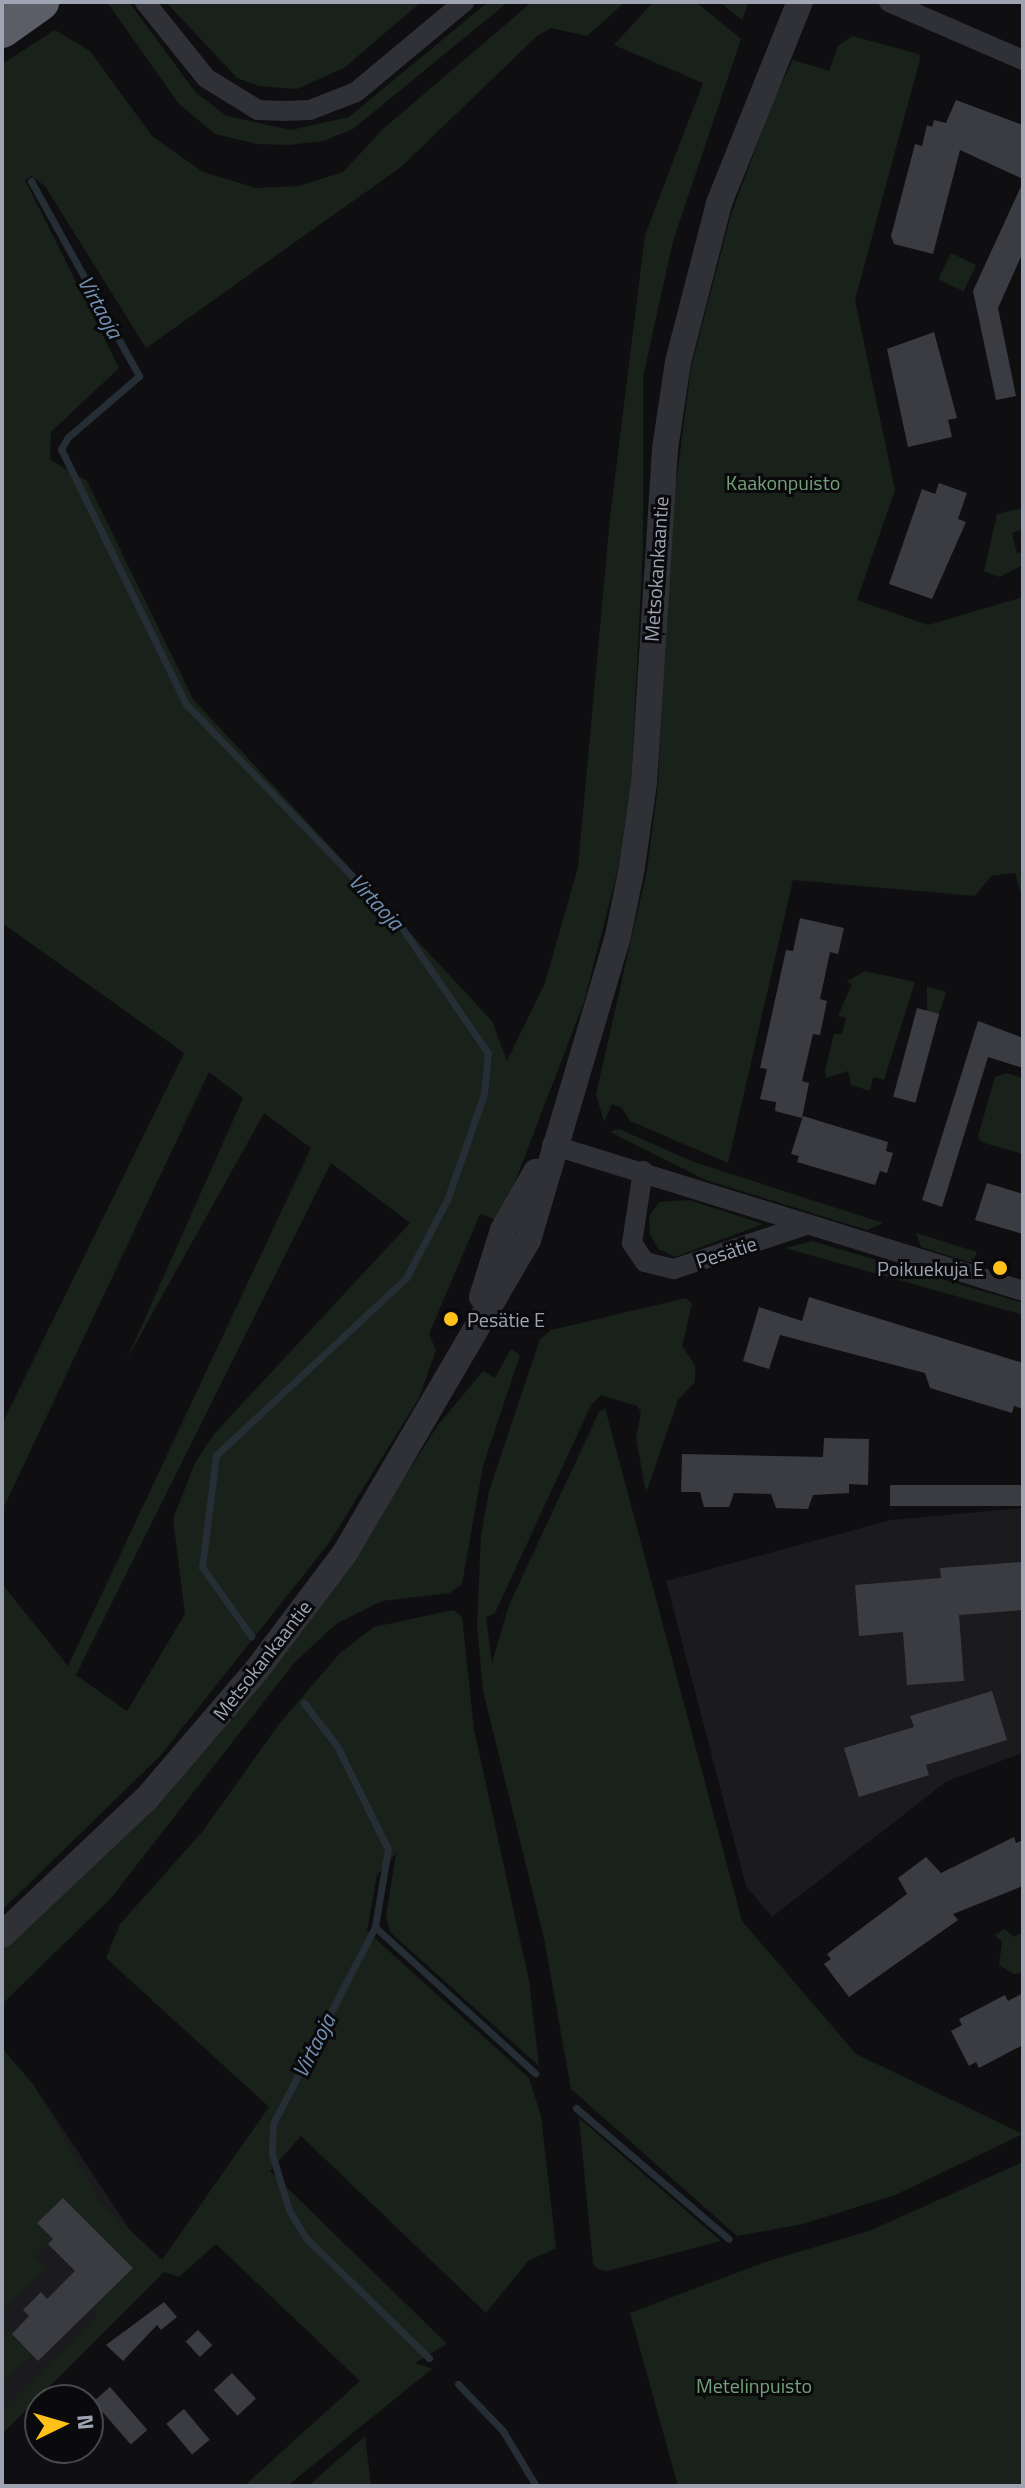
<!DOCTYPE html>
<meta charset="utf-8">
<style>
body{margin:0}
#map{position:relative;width:1025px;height:2488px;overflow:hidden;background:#0f0f11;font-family:"Titillium Web",sans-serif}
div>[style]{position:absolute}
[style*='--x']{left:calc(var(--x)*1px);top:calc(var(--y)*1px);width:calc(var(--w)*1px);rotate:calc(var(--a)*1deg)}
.built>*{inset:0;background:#1b1b1e}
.green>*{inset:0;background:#19211b;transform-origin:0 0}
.stream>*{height:7px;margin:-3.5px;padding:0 3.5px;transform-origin:3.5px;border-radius:3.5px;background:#252d35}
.building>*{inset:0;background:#3b3c41;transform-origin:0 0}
.minor>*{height:20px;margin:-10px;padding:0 10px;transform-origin:10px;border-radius:10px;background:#303136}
.tertiary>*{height:26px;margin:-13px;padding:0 13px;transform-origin:13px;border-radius:13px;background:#303136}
.motorway>*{height:38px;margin:-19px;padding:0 19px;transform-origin:19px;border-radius:19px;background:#5c5e67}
.dots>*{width:22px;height:22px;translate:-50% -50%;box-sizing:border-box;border:4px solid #0a0a0c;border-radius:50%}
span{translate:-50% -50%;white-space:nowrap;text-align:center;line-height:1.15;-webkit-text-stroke:6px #0a0a0c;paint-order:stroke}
.park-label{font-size:20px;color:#74a07a}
.street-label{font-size:20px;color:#9fa4b3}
.poi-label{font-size:20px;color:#9fa4b3}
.right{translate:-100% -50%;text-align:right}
.left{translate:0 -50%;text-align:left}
.water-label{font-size:22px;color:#7290b2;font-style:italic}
.frame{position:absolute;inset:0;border:4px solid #9fa4b3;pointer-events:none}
.north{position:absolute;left:24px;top:2384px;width:80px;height:80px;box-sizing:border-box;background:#0a0a0c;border:2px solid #46484f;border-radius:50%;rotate:85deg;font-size:22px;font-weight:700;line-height:32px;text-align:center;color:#9fa4b3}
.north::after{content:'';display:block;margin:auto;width:28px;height:36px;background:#ffc019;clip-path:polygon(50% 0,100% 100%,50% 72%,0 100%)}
</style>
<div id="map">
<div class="built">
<div style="clip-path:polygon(1023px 1508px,1023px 1753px,947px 1781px,772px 1917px,746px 1886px,666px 1581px,891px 1520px)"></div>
<div style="clip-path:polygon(33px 2084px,156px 2269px,2px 2428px,2px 2112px)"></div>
</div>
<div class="green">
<div style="clip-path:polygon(107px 2px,129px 2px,196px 93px,227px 116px,291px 130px,349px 117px,488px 2px,508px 2px,353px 129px,323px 141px,289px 145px,257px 144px,215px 134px,179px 104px)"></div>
<div style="clip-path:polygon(166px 2px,421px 2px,344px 68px,297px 89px,259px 86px,237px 78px)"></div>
<div style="clip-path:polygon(evenodd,532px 2px,625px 2px,587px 36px,551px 28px,537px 36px,401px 167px,146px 348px,45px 186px,31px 176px,25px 180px,119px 368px,51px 432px,50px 460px,87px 481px,193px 699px,492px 1021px,507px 1061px,545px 983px,578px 867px,610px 518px,645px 235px,703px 83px,614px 45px,653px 2px,696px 2px,741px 39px,673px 241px,643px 377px,643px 549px,631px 782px,619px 865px,584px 1002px,500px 1221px,480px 1214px,429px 1334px,436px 1350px,419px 1398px,329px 1543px,160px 1756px,2px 1910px,2px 1584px,68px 1666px,311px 1148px,264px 1113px,126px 1361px,243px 1098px,209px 1072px,2px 1511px,2px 1424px,184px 1053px,2px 923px,2px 64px,55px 30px,90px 51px,152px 136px,203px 172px,256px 188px,299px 186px,343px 172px,384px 128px,532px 2px,331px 1163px,410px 1223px,214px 1434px,195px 1463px,173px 1519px,185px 1614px,127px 1711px,76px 1675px,331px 1163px)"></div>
<div style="clip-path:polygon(720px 2px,749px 2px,742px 20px)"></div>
<div style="clip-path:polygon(852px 36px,919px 54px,920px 59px,855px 300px,895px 490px,857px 600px,928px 625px,1023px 597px,1023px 900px,1015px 873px,991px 876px,975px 896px,793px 880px,728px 1163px,630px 1121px,622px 1108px,612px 1104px,604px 1122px,596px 1094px,647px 870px,658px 785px,668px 547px,691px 367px,731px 215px,775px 96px,793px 60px,829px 71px,838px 46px)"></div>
<div style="left:951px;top:253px;width:28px;height:29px;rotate:26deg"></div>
<div style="clip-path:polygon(1023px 508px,1023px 529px,1012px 533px,1017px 553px,1023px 552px,1023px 565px,999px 577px,984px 571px,997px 514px)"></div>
<div style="clip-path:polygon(865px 971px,915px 982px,884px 1080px,873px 1077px,870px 1091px,851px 1085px,848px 1071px,826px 1078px,825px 1071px,834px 1034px,842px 1034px,846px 1018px,838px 1016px,852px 984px,846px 982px)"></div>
<div style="clip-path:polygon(927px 986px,946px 992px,939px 1014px,927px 1011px)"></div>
<div style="clip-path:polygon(1006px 1073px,1023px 1078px,1023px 1154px,981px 1142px,978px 1136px,995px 1077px)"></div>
<div style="clip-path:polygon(619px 1129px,694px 1162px,883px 1223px,867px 1230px,706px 1180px,610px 1132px)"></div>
<div style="clip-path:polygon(689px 1200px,763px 1224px,675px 1257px,658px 1249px,650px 1234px,649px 1217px,659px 1202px)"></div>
<div style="clip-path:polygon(916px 1233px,977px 1252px,972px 1263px,921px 1247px)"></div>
<div style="clip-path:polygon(812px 1241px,1023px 1303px,1023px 1315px,785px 1248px)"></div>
<div style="clip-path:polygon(686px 1298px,692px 1304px,682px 1346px,695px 1365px,695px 1382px,678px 1400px,646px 1493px,636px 1438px,641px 1412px,637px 1406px,601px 1395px,591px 1405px,495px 1613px,486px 1617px,492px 1663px,509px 1605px,599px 1412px,605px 1408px,742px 1921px,856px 2054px,1023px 2134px,895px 2195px,803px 2224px,737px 2236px,571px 2089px,544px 1938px,483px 1691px,477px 1626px,481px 1535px,489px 1491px,540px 1339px,551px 1330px)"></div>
<div style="clip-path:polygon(511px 1349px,520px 1355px,483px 1466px,462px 1584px,450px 1593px,382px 1601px,336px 1624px,294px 1663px,111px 1898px,2px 2004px,2px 1944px,322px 1604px,438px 1425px,483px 1371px,495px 1378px)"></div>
<div style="clip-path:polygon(453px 1610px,462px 1617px,474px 1729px,529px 1981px,539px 2066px,390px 1932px,386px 1916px,396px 1853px,377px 1875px,367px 1931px,529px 2078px,541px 2116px,556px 2248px,528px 2261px,486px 2313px,301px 2136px,270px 2171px,447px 2344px,415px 2363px,432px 2369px,287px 2486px,244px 2486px,360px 2381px,216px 2244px,179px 2277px,164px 2272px,2px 2434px,2px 2410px,98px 2315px,92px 2308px,132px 2268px,63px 2198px,38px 2223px,53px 2239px,35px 2257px,46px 2269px,2px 2311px,2px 2048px,33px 2084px,101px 2203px,162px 2260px,269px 2107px,106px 1958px,120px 1924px,202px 1832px,279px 1724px,340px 1653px,374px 1627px)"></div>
<div style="clip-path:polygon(1004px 1929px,1014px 1937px,1023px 1932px,1023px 1973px,1014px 1974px,999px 1965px,1002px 1942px,995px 1935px)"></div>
<div style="clip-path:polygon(579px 2118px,721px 2241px,607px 2271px,598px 2269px,593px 2264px)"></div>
<div style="clip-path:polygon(1023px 2162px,1023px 2486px,678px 2486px,630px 2313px,765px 2262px,869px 2231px)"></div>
<div style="clip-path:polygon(12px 2330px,32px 2355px,4px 2382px,2px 2336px)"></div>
<div style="clip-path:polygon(365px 2436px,371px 2486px,308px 2486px)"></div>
</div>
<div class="stream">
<div style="--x:31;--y:181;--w:223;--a:61"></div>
<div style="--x:139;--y:376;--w:94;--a:139.3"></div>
<div style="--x:68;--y:437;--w:14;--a:120"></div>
<div style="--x:61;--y:449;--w:284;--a:63.9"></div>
<div style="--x:186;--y:704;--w:311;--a:46"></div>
<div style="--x:402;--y:928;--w:152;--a:55.5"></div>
<div style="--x:488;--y:1053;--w:41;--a:95.6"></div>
<div style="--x:484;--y:1094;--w:112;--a:109.2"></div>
<div style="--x:447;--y:1200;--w:88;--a:117.7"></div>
<div style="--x:406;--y:1278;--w:260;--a:137"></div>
<div style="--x:216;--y:1455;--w:113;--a:97.1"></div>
<div style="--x:202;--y:1567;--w:85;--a:54.6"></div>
<div style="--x:304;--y:1703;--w:54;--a:52.5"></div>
<div style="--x:337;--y:1746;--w:115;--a:63.7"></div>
<div style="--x:388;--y:1849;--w:79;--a:99.5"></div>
<div style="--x:375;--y:1927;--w:222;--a:117.4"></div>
<div style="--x:273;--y:2124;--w:30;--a:92"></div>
<div style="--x:272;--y:2154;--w:59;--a:73.1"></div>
<div style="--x:289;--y:2210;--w:33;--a:59"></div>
<div style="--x:306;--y:2238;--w:172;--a:44.3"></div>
<div style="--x:375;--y:1927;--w:217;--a:42.4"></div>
<div style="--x:576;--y:2108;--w:201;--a:40.6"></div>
<div style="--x:458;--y:2384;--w:65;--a:46.2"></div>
<div style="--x:503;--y:2431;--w:64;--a:59"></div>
</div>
<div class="building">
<div style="clip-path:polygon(956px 100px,1023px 125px,1023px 179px,960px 150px,933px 254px,894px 244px,891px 236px,915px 144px,922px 146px,927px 125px,932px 127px,934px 120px,946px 123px)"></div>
<div style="clip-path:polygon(1023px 182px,1023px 252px,998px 308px,1016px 396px,996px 400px,973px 291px)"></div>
<div style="clip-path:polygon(934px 332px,957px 418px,948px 420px,952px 437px,908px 447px,887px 349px)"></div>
<div style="clip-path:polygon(939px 483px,967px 493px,958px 519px,966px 522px,932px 599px,889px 584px,922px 489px,935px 494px)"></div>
<div style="clip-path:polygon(800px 918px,844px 928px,838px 954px,830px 952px,820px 999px,827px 1001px,820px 1035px,813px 1034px,802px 1081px,809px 1083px,802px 1118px,775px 1111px,776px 1102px,760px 1099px,767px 1069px,760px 1068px,786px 950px,793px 951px)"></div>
<div style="left:917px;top:1008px;width:23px;height:92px;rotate:15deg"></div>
<div style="clip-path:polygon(978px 1021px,1023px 1038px,1023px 1068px,988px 1057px,942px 1207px,922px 1200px)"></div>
<div style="clip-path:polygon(803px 1116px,888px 1142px,886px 1151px,893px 1153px,887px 1173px,880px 1171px,875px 1185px,797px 1162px,799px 1156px,791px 1154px)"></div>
<div style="clip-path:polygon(987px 1183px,1023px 1194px,1023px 1234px,975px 1220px)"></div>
<div style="clip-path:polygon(809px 1297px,1023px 1363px,1023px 1409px,1014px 1406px,1012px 1413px,930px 1388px,925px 1373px,780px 1335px,769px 1369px,743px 1361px,759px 1307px,802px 1321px)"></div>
<div style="clip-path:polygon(824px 1438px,869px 1439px,868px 1485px,849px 1484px,849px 1493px,813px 1495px,808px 1509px,776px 1508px,771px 1494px,734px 1493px,729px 1507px,704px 1507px,700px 1492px,681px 1492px,682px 1454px,823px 1457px)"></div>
<div style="left:1023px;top:1485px;width:21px;height:133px;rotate:90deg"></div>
<div style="clip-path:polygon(1023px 1562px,1023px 1610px,959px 1615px,964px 1681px,907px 1685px,903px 1632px,859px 1636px,855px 1585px,941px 1578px,940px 1568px)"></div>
<div style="clip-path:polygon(992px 1691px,1007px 1740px,926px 1765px,929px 1775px,859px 1797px,844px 1748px,914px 1727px,910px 1716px)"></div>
<div style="clip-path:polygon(1014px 1837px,1016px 1843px,1023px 1840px,1023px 1886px,953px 1914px,958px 1920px,849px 1997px,824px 1964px,831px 1959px,827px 1954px,907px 1894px,898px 1878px,926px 1857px,941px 1873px)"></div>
<div style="clip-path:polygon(1023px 1993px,1023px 2045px,979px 2068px,976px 2062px,969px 2066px,951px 2031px,962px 2025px,959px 2019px,1005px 1995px,1008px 2001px)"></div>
<div style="clip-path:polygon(63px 2198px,133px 2268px,38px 2361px,12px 2334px,29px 2316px,23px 2310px,41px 2292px,47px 2299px,75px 2271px,48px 2244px,53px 2239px,37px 2223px)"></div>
<div style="clip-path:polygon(164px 2302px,177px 2317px,161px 2330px,157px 2325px,123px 2361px,106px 2345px)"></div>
<div style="left:198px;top:2330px;width:21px;height:17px;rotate:47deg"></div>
<div style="left:232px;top:2373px;width:35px;height:25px;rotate:47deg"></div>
<div style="left:110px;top:2387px;width:57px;height:22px;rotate:49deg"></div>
<div style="left:184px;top:2409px;width:40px;height:23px;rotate:50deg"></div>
</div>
<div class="minor">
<div style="--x:145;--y:2;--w:97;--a:51.2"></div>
<div style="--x:206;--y:78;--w:61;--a:31.6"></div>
<div style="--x:258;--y:110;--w:25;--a:2"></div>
<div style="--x:283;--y:111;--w:27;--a:-2"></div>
<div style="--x:310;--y:110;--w:49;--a:-21.4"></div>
<div style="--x:356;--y:92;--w:141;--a:-39.8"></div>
<div style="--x:889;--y:2;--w:146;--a:23.4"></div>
<div style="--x:552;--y:1145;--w:493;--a:17.2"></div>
<div style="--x:643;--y:1171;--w:73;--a:98.7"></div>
<div style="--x:632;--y:1243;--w:23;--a:56"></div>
<div style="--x:645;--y:1262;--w:30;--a:14"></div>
<div style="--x:674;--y:1269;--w:139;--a:-18.4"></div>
</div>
<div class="tertiary">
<div style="--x:482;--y:1297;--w:70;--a:-72.6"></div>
<div style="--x:503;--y:1230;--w:67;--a:-60.4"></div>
<div style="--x:2;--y:1935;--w:199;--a:-43.4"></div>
<div style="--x:147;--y:1798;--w:167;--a:-49.4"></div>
<div style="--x:256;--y:1671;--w:148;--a:-53"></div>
<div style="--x:345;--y:1553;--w:363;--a:-59.7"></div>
<div style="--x:528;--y:1240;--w:317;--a:-73.5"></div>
<div style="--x:618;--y:936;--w:70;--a:-78.5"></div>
<div style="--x:632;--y:867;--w:85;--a:-81.9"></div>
<div style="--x:644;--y:783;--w:335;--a:-86.4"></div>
<div style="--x:665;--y:449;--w:88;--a:-81.5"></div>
<div style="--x:678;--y:362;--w:164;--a:-75.5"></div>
<div style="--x:719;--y:203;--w:217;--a:-68.1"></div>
</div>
<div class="motorway">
<div style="--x:2;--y:29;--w:47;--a:-35.4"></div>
</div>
<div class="dots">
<div style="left:1000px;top:1268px;background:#ffc019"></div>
<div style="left:451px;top:1319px;background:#ffc019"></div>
</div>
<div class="park-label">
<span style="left:783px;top:482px">Kaakonpuisto</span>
<span style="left:754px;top:2385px">Metelinpuisto</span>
</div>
<div class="street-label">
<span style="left:656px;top:569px;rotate:-86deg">Metsokankaantie</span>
<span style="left:726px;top:1252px;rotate:-18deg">Pesätie</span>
<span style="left:262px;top:1660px;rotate:-52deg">Metsokankaantie</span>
</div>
<div class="poi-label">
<span class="right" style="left:984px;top:1268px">Poikuekuja E</span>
<span class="left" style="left:467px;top:1319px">Pesätie E</span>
</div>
<div class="water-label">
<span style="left:100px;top:307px;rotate:61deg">Virtaoja</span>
<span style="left:376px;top:902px;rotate:47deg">Virtaoja</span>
<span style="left:314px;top:2046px;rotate:-63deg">Virtaoja</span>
</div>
<div class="frame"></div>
<div class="north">N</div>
</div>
